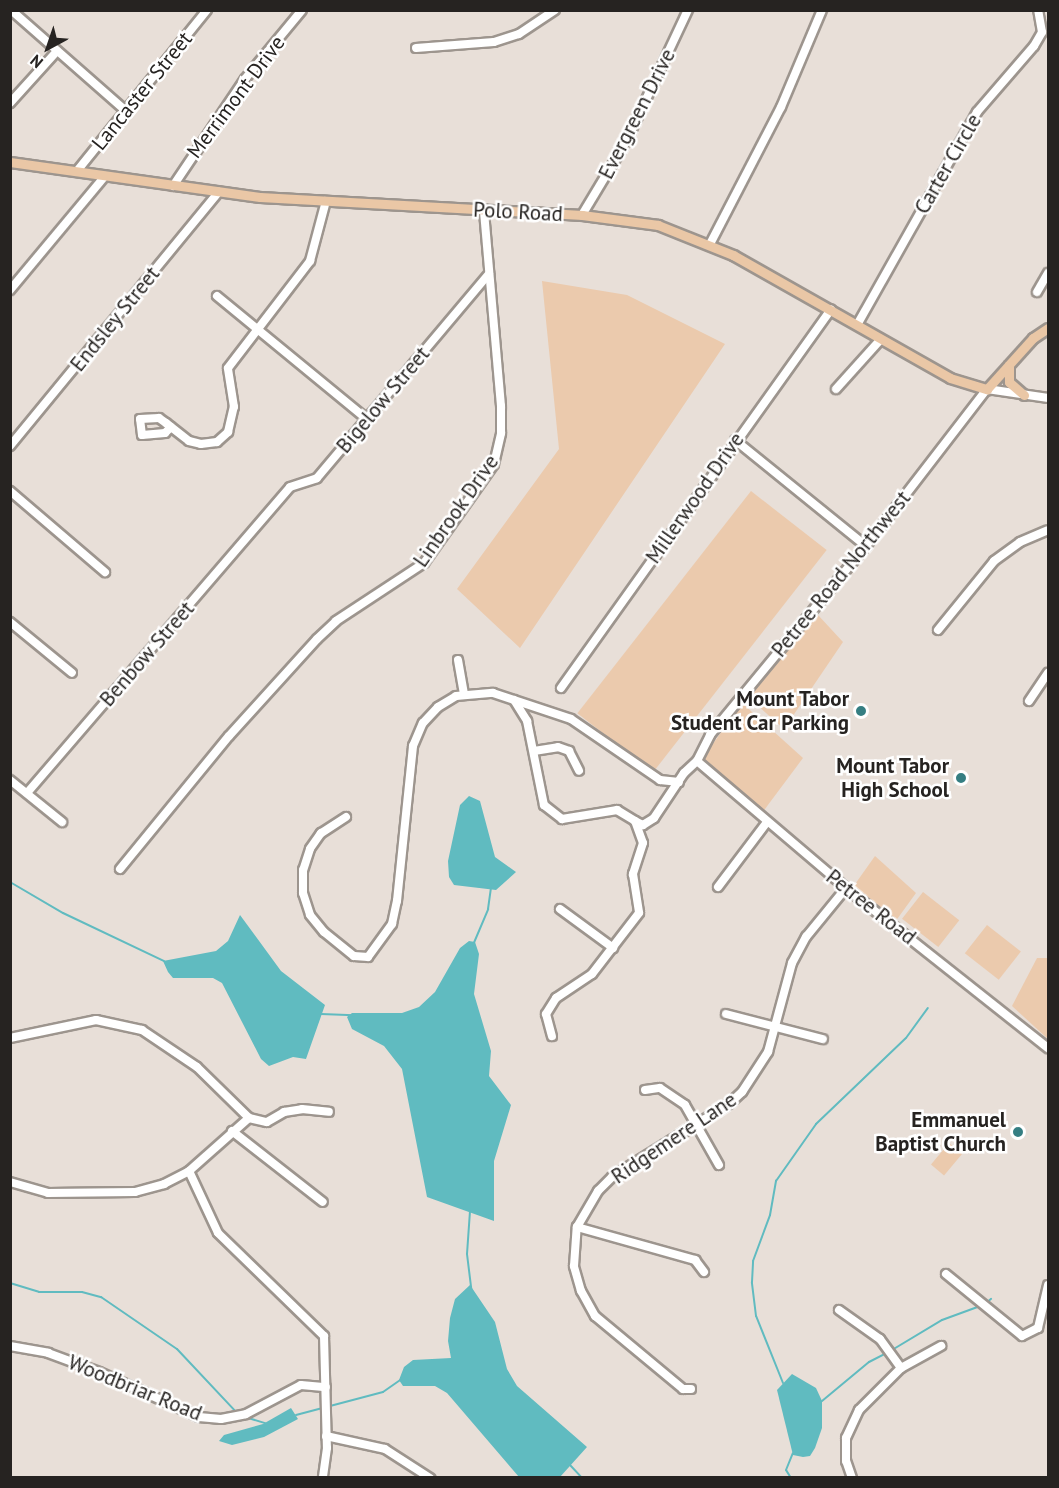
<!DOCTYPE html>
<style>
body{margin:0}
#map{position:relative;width:1059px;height:1488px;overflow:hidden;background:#e8dfd8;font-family:"PT Sans",sans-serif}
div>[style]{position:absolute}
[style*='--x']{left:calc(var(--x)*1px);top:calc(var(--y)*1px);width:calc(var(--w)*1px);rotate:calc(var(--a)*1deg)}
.green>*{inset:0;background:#ebcaad;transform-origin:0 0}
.water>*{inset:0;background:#60bbc0}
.stream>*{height:2px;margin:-1px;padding:0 1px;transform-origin:1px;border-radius:1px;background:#60bbc0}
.roads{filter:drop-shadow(2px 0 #9d958e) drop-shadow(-2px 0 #9d958e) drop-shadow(0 2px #9d958e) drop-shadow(0 -2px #9d958e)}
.minor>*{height:8px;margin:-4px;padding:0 4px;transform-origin:4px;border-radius:4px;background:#fff}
.major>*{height:9px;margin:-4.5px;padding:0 4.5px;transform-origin:4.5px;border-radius:4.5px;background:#eac7a6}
.dots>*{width:16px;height:16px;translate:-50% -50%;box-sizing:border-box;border:3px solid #fff;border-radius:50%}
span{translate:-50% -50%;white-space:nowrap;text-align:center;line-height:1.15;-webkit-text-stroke:5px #fff;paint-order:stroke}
.street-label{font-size:21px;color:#262321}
.poi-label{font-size:21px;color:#262321;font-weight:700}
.right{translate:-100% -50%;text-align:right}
.frame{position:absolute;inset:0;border:12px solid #262321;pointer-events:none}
.north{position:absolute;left:18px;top:18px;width:60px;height:60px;-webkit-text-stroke:4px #fff;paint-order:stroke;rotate:220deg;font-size:16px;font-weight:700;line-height:24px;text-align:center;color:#262321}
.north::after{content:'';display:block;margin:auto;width:21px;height:27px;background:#262321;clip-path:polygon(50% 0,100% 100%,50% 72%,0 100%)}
</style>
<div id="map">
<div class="green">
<div style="clip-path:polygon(542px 281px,627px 295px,725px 344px,520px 648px,457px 589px,559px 449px)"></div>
<div style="left:751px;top:491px;width:96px;height:282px;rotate:38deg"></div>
<div style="clip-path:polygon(818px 615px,843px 642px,784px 729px,747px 696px)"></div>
<div style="clip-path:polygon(742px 703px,803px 758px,762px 813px,702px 759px)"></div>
<div style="clip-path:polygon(875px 856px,916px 893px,895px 922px,853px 887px)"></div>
<div style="left:923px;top:892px;width:46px;height:34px;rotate:38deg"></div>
<div style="left:987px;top:925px;width:43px;height:36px;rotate:38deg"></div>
<div style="clip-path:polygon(1037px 958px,1048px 958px,1048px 1039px,1012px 1006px)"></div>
<div style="left:949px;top:1143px;width:17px;height:28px;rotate:40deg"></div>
</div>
<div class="water">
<div style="clip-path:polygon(469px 796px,480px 801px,495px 857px,516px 872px,496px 890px,454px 885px,449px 877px,448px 861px,460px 805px)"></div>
<div style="clip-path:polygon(240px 915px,281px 971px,325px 1005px,306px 1059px,293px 1057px,269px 1066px,261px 1059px,222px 983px,213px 978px,173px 978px,168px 972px,163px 961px,216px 951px,228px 941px)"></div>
<div style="clip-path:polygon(469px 941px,475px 942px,479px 954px,474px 994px,491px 1051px,489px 1076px,511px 1105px,494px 1161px,494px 1221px,427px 1197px,402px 1069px,384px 1046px,352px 1029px,347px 1017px,352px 1013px,402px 1013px,419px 1007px,435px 992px,460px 948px)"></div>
<div style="clip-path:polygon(470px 1285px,495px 1322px,507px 1369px,517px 1386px,587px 1447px,560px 1477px,519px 1477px,447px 1393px,435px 1386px,403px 1386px,399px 1380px,404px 1367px,413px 1360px,451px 1358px,448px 1341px,450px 1318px,455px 1299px)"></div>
<div style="clip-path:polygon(792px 1374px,816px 1388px,822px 1401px,822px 1428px,815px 1448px,810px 1456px,803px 1457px,793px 1455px,777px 1390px)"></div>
<div style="clip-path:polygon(291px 1408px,298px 1419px,264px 1437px,232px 1445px,219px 1441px,224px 1435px,263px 1424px)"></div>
</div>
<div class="stream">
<div style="--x:10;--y:882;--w:61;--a:30.3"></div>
<div style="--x:63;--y:913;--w:112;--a:25.4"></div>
<div style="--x:473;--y:945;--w:39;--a:-67"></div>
<div style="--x:488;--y:909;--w:21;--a:-82"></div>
<div style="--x:321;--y:1014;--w:33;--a:2"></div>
<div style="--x:470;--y:1211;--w:43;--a:94"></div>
<div style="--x:467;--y:1254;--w:35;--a:83"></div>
<div style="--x:10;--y:1283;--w:30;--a:17"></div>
<div style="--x:39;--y:1292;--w:43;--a:0"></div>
<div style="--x:82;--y:1292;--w:20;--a:15"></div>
<div style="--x:101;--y:1297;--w:92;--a:34.4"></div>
<div style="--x:177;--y:1349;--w:88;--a:46.8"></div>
<div style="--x:985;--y:1304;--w:8;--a:-40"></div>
<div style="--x:892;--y:1350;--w:58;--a:-31"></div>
<div style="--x:942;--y:1320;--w:40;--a:-20.2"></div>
<div style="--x:783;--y:1383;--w:72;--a:-111.9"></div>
<div style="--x:756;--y:1316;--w:34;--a:-97"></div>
<div style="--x:752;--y:1282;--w:21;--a:-87"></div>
<div style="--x:753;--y:1261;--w:49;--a:-69.7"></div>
<div style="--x:770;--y:1215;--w:35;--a:-80"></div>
<div style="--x:776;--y:1181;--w:70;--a:-54.9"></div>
<div style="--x:816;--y:1124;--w:124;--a:-43.7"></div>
<div style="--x:906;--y:1038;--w:37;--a:-54"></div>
<div style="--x:822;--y:1401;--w:61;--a:-39.7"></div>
<div style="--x:869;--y:1362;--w:20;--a:-27"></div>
<div style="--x:296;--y:1415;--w:90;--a:-14.8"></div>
<div style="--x:383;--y:1392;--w:21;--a:-35"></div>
<div style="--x:245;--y:1417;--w:21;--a:17"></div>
<div style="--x:570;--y:1465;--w:18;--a:47"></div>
<div style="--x:791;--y:1478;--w:9;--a:-122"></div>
<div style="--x:786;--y:1470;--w:18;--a:-68"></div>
</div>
<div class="roads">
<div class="minor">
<div style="--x:11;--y:10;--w:153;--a:41.3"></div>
<div style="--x:416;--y:48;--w:78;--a:-4.4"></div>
<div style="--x:494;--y:42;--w:26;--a:-18"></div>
<div style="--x:519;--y:34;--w:43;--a:-33.7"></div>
<div style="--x:10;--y:103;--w:70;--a:-47.9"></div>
<div style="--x:77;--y:171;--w:207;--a:-51.1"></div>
<div style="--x:173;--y:186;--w:129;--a:-56.1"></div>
<div style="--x:245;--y:79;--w:89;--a:-50.4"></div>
<div style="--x:582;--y:215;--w:87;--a:-59"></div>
<div style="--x:627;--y:140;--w:144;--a:-64.9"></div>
<div style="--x:710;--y:244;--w:154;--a:-62.6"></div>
<div style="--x:781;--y:107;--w:105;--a:-67.1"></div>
<div style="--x:10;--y:290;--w:148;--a:-50.2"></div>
<div style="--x:1037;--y:292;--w:22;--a:-60"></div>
<div style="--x:217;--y:296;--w:194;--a:39.4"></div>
<div style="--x:857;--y:325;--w:244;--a:-60.6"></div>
<div style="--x:977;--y:112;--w:87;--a:-49.2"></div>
<div style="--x:1034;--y:46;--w:16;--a:-60"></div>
<div style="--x:1042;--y:32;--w:22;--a:-100"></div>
<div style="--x:836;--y:389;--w:67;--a:-48"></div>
<div style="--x:171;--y:427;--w:8;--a:135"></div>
<div style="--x:165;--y:433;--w:23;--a:175"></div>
<div style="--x:142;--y:435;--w:16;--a:-97"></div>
<div style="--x:140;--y:419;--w:19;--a:-3"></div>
<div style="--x:159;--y:418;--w:9;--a:36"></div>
<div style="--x:166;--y:423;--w:29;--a:38"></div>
<div style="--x:189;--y:441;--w:12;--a:14"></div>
<div style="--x:201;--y:444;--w:16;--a:-7"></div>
<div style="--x:217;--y:442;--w:15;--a:-42"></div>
<div style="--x:228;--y:432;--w:26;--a:-77"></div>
<div style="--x:234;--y:407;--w:39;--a:-99"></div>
<div style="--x:228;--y:368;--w:135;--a:-52.5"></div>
<div style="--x:310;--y:261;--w:62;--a:-75.1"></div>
<div style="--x:735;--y:440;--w:169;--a:39"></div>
<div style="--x:10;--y:446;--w:329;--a:-50.6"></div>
<div style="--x:10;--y:491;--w:125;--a:40.5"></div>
<div style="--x:10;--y:622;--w:80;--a:39.4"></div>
<div style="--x:938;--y:630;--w:89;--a:-50.9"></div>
<div style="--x:994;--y:561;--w:32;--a:-36"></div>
<div style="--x:1020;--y:542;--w:30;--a:-23"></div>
<div style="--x:458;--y:660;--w:34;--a:80"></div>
<div style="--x:561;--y:688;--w:465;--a:-54.5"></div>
<div style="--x:514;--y:700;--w:25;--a:58"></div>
<div style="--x:527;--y:721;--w:86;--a:78.6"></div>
<div style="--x:544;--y:805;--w:23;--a:38"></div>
<div style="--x:562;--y:819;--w:56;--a:-9.3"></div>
<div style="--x:617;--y:810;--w:21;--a:31"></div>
<div style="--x:635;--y:821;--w:23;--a:70"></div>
<div style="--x:643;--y:843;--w:33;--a:108"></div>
<div style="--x:633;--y:874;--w:39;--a:81"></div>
<div style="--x:639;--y:913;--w:77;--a:127.6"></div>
<div style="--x:592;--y:974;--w:43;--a:146.3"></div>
<div style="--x:556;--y:998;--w:19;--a:122"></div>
<div style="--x:546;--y:1014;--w:23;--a:75"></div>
<div style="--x:1029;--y:701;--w:34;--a:-56"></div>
<div style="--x:534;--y:751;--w:24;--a:-9"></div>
<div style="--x:558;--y:747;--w:12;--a:20"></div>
<div style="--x:569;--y:751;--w:22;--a:63"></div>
<div style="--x:697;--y:761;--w:29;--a:-63"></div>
<div style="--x:710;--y:735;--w:245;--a:-50.5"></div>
<div style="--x:866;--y:546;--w:198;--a:-52.4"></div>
<div style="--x:987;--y:389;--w:62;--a:8.4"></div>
<div style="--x:697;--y:761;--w:196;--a:40.4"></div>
<div style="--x:846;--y:888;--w:258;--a:38.4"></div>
<div style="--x:10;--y:780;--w:67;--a:38.9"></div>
<div style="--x:27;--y:793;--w:403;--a:-49.3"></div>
<div style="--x:290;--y:487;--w:28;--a:-18"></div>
<div style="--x:317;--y:478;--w:267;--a:-49.9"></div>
<div style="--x:346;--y:817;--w:30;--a:147"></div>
<div style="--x:321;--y:833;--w:19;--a:125"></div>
<div style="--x:310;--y:849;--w:22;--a:108"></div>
<div style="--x:303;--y:870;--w:23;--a:90"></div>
<div style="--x:303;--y:893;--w:23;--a:72"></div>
<div style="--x:310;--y:915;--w:22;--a:51"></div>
<div style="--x:324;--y:932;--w:38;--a:39"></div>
<div style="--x:354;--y:956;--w:14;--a:4"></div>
<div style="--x:368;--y:957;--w:41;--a:-54"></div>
<div style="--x:392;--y:924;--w:24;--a:-78"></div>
<div style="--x:397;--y:901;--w:156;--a:-84.1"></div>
<div style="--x:413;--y:746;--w:25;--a:-67"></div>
<div style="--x:423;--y:723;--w:22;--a:-47"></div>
<div style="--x:438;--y:707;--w:21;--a:-31"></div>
<div style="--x:456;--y:696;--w:37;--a:-5"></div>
<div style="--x:493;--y:693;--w:82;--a:18.4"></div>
<div style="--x:571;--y:719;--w:108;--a:34.4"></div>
<div style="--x:660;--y:780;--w:19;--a:6"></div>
<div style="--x:635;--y:821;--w:9;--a:27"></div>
<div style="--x:643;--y:825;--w:13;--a:-32"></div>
<div style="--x:654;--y:818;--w:54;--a:-56.3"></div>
<div style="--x:684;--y:773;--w:18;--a:-43"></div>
<div style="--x:120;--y:869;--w:172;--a:-50.7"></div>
<div style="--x:229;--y:736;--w:131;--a:-47.8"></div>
<div style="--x:317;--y:639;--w:26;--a:-43"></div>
<div style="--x:336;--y:621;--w:105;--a:-33.4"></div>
<div style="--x:424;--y:563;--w:121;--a:-54.7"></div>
<div style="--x:494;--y:464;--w:32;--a:-77"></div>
<div style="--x:501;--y:433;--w:27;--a:-90"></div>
<div style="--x:501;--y:406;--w:197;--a:-95"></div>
<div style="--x:718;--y:887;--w:81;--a:-53"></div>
<div style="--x:560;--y:909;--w:66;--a:36.3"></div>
<div style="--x:726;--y:1014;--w:100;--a:14.5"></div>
<div style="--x:10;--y:1038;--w:88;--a:-11.8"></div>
<div style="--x:96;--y:1020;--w:47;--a:12.3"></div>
<div style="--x:142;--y:1030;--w:66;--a:33.9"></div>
<div style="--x:197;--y:1067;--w:73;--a:44.4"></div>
<div style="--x:645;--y:1090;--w:15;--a:-8"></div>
<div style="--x:660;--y:1088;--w:30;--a:34"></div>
<div style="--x:685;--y:1105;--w:69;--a:60.5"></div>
<div style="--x:249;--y:1118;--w:18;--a:13"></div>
<div style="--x:267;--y:1122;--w:20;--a:-30"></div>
<div style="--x:284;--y:1112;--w:18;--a:-9"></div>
<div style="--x:302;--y:1109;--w:27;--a:6"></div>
<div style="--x:232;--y:1131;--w:115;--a:38"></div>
<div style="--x:189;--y:1171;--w:68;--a:64.9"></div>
<div style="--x:218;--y:1233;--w:148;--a:44.2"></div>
<div style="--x:324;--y:1336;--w:112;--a:88.5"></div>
<div style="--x:327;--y:1448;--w:30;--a:98"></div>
<div style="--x:10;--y:1182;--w:40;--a:16"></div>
<div style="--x:48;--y:1193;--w:87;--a:-0.7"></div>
<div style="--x:135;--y:1192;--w:30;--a:-15"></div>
<div style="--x:164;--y:1184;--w:28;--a:-27"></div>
<div style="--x:189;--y:1171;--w:80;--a:-41.5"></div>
<div style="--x:577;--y:1227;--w:123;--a:15.6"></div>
<div style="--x:695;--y:1260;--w:15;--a:53"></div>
<div style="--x:946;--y:1274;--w:98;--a:39.2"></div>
<div style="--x:1022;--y:1336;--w:18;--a:-27"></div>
<div style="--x:1038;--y:1328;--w:44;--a:-76.9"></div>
<div style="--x:839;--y:1310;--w:50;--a:35.3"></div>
<div style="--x:880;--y:1339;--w:36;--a:54"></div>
<div style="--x:10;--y:1346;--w:39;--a:10"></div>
<div style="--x:48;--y:1353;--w:54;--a:20.4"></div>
<div style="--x:99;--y:1372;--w:110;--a:24.2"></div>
<div style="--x:199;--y:1417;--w:22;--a:5"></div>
<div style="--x:221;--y:1419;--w:25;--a:-11"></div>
<div style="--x:246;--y:1414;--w:62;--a:-27.8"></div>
<div style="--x:301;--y:1385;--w:25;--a:5"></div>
<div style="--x:691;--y:1389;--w:8;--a:180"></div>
<div style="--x:683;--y:1389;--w:114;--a:-140.3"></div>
<div style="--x:595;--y:1316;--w:29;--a:-119"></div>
<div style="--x:581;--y:1291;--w:26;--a:-106"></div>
<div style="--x:574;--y:1266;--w:39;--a:-86"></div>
<div style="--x:577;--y:1227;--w:42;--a:-59.7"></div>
<div style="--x:598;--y:1191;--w:20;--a:-45"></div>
<div style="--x:612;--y:1177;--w:138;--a:-32"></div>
<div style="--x:729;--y:1104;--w:18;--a:-43"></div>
<div style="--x:742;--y:1092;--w:48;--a:-57"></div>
<div style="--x:768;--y:1052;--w:92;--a:-74.9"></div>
<div style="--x:792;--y:963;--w:30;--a:-62"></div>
<div style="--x:806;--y:937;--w:63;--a:-50.8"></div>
<div style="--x:326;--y:1436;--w:60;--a:12.4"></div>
<div style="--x:385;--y:1449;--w:54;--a:32.8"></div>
<div style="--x:852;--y:1478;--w:18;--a:-109"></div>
<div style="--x:846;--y:1461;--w:23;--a:-90"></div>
<div style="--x:846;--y:1438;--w:31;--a:-65"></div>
<div style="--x:859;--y:1410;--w:59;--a:-45"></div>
<div style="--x:901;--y:1368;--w:46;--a:-28.8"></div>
</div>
<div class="major">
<div style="--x:10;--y:162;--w:252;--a:8"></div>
<div style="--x:260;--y:197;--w:323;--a:3.2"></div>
<div style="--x:582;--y:215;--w:77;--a:7.5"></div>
<div style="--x:658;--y:225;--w:81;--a:21.8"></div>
<div style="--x:733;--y:255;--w:249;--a:29.5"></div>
<div style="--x:950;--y:378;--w:39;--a:17"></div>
<div style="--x:987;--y:389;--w:69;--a:-48"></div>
<div style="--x:1033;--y:338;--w:18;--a:-34"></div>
<div style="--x:1009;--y:365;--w:17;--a:90"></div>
<div style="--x:1009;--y:382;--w:20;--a:41"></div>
</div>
</div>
<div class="dots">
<div style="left:861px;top:711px;background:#357e82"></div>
<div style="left:961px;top:778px;background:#357e82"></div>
<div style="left:1018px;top:1132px;background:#357e82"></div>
</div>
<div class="street-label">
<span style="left:142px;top:91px;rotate:-51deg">Lancaster Street</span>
<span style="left:236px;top:97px;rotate:-53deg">Merrimont Drive</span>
<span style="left:637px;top:114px;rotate:-63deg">Evergreen Drive</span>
<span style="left:948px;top:164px;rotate:-60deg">Carter Circle</span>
<span style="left:518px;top:212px;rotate:3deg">Polo Road</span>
<span style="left:115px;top:319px;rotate:-51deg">Endsley Street</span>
<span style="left:383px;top:400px;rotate:-50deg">Bigelow Street</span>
<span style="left:695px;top:498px;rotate:-55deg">Millerwood Drive</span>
<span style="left:456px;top:511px;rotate:-55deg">Linbrook Drive</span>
<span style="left:841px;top:574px;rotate:-51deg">Petree Road Northwest</span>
<span style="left:147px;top:654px;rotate:-49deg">Benbow Street</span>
<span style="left:871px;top:907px;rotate:38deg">Petree Road</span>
<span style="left:674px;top:1138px;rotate:-34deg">Ridgemere Lane</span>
<span style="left:135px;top:1388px;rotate:22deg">Woodbriar Road</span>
</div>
<div class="poi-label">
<span class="right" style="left:849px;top:711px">Mount Tabor<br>Student Car Parking</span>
<span class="right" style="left:949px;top:778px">Mount Tabor<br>High School</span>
<span class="right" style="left:1006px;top:1132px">Emmanuel<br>Baptist Church</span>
</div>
<div class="frame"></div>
<div class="north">N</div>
</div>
